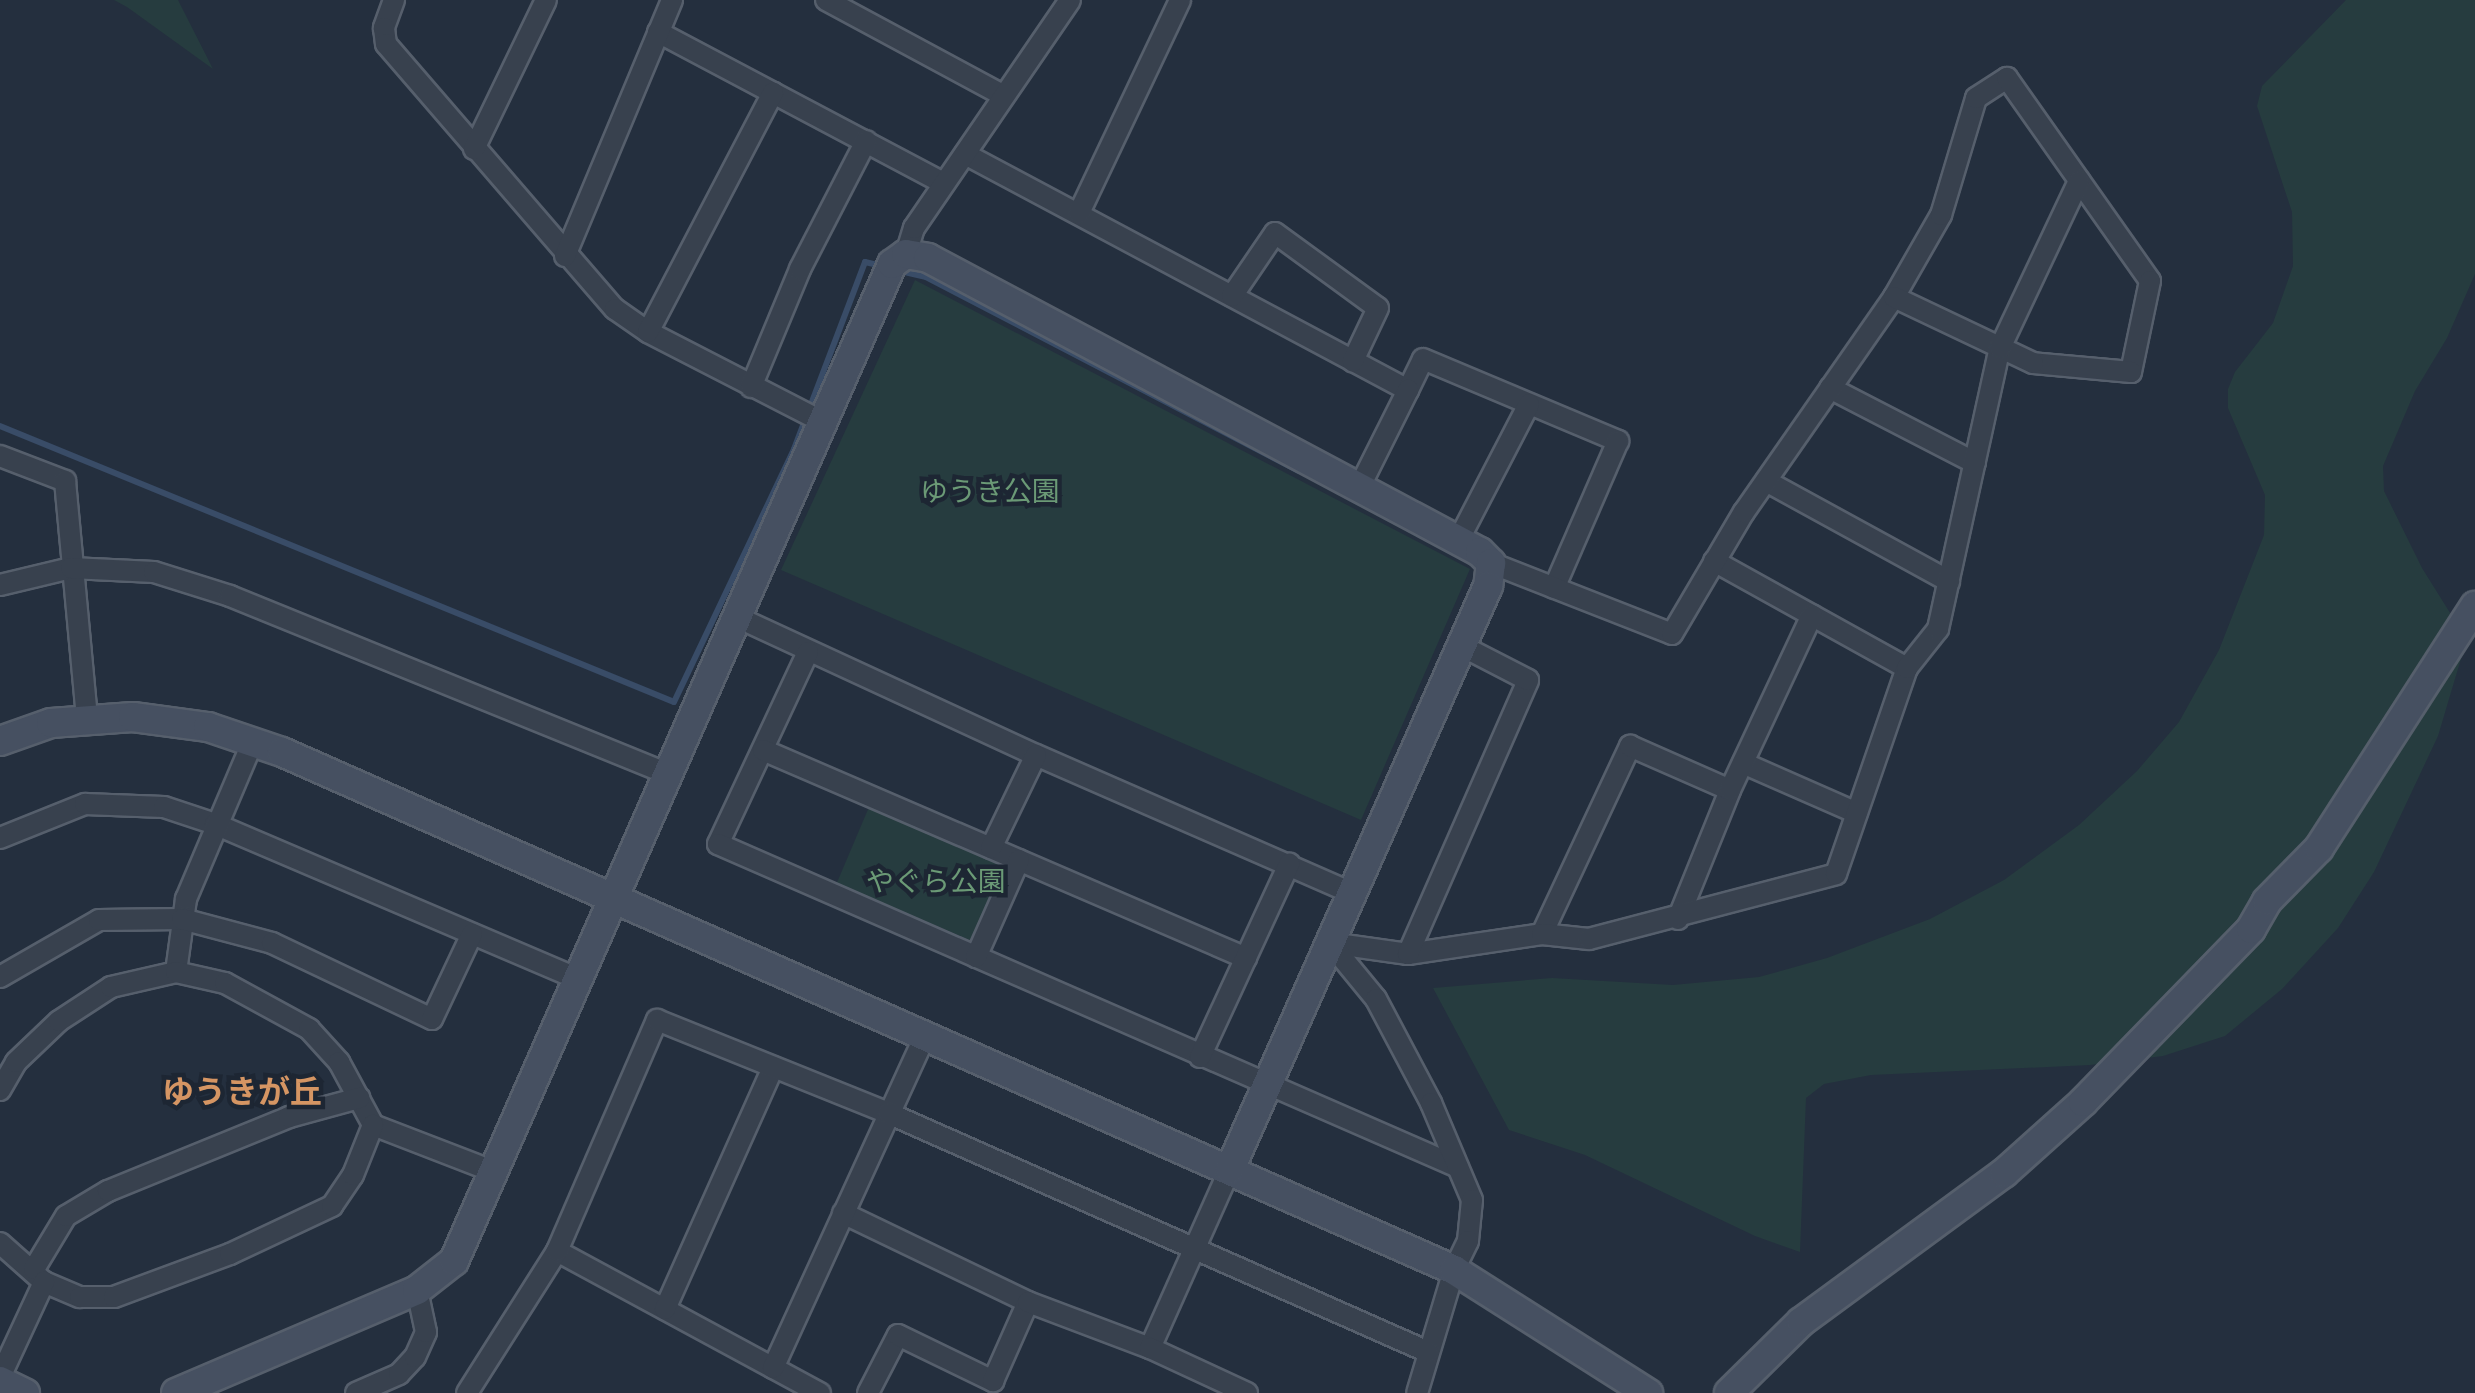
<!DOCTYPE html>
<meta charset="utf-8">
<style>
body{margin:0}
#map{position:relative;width:2475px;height:1393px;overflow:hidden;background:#242f3e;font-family:Roboto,"Noto Sans JP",sans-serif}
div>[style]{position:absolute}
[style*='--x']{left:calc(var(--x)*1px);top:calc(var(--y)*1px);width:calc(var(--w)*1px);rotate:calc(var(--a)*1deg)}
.green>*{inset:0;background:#263c3f;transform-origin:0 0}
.stream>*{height:6px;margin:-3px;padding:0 3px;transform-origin:3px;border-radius:3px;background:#394c67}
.roads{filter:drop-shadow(2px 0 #565f6c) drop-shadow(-2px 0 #565f6c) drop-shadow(0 2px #565f6c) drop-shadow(0 -2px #565f6c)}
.street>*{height:20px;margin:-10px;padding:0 10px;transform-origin:10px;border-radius:10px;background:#38414e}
.secondary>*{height:28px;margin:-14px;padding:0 14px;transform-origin:14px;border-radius:14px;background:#465061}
span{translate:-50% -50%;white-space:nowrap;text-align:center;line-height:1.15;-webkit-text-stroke:9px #1d2633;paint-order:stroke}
.park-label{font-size:28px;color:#6b9a76}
.quarter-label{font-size:32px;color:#d59563;font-weight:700}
</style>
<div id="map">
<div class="green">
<div style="clip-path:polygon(114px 0,178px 0,213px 69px,127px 7px)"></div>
<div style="clip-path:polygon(2346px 0,2475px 0,2475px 274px,2447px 338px,2415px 391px,2383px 466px,2384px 491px,2422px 568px,2462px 632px,2463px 652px,2438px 736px,2374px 872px,2338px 928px,2282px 989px,2225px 1036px,2163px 1056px,2090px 1065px,1871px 1075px,1824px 1084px,1806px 1098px,1800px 1252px,1755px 1236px,1585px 1155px,1509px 1130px,1433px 988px,1552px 978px,1673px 985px,1759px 977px,1827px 958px,1930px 919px,2004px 880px,2079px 825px,2137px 771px,2179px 722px,2219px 650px,2264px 535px,2265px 495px,2228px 408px,2228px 389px,2235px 372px,2273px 323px,2293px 266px,2292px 212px,2257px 106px,2262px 86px)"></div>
<div style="clip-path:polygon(915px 280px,1470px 569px,1361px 820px,781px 570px)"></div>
<div style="left:869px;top:807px;width:146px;height:83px;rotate:23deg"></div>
</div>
<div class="stream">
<div style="--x:900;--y:271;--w:27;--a:13"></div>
<div style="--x:926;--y:277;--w:420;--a:27.5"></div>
<div style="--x:0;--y:426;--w:728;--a:22.27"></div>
<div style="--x:674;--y:702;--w:280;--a:-64.6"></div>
<div style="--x:794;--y:449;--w:200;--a:-69.2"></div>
<div style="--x:865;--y:262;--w:18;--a:13"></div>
</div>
<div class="roads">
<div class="street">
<div style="--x:394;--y:0;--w:30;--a:110"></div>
<div style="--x:384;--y:28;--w:16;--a:83"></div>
<div style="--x:386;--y:44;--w:350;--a:49.2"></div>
<div style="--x:615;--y:309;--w:40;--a:34.9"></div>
<div style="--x:648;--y:332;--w:197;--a:27.2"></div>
<div style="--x:826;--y:0;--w:202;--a:28.3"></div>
<div style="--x:658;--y:32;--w:323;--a:27.9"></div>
<div style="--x:474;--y:149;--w:165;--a:-64.2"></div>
<div style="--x:965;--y:154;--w:502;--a:28.05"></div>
<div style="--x:1408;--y:390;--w:34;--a:-64"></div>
<div style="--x:1423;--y:359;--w:212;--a:22.8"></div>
<div style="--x:1618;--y:441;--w:160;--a:113.5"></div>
<div style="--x:1079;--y:213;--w:236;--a:-64.6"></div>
<div style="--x:906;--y:254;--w:27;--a:-73"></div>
<div style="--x:914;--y:228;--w:276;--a:-55.6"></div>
<div style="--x:565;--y:256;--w:277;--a:-67.3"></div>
<div style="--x:1232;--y:296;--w:76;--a:-55.7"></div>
<div style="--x:1275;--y:233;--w:127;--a:36.1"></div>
<div style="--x:1378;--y:308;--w:59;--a:115.3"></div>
<div style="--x:648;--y:332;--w:270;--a:-62.4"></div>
<div style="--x:751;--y:387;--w:128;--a:-67.4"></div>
<div style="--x:800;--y:269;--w:144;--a:-62.7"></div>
<div style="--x:1830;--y:388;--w:163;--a:27.3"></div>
<div style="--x:0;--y:456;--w:70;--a:21"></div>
<div style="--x:65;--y:481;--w:238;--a:84.7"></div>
<div style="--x:1766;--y:481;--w:209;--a:28.7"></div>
<div style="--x:1359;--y:488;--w:110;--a:-63.4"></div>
<div style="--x:1458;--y:541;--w:154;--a:-62.6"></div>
<div style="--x:1714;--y:561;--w:221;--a:29"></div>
<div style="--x:1491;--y:563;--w:194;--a:21.4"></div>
<div style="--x:1672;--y:634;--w:142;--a:-59.5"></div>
<div style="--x:1744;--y:512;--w:262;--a:-55.1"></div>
<div style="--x:1894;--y:297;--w:95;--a:-60.2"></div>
<div style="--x:1941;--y:215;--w:122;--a:-73.3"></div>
<div style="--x:1976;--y:98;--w:37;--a:-33"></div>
<div style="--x:2007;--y:78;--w:248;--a:54.8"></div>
<div style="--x:2150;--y:281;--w:93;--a:101.8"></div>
<div style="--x:2131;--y:372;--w:98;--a:-174.8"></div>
<div style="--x:2033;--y:363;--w:154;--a:-154.6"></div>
<div style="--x:0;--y:585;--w:73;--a:-13.5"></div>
<div style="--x:71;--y:568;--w:83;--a:2.8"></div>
<div style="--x:154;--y:572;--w:80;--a:17.5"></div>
<div style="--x:230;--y:596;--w:475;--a:22.1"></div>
<div style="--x:739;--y:618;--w:327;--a:24.8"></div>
<div style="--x:1036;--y:755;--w:345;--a:23.6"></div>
<div style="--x:808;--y:652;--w:212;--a:115.1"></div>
<div style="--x:718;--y:844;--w:807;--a:23.58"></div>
<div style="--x:763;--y:750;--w:526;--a:23.3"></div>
<div style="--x:1743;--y:763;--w:124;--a:23.7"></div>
<div style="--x:0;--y:838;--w:92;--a:-21.8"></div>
<div style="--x:85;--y:804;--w:79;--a:2.2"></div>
<div style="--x:164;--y:807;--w:54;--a:18.4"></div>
<div style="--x:215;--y:824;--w:395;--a:23.1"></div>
<div style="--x:991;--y:848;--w:103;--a:-64.2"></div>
<div style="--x:1678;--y:919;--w:139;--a:-68"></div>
<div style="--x:1542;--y:934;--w:208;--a:-64.9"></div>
<div style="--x:1630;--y:746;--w:109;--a:23.7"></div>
<div style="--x:1730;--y:790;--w:193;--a:-64.9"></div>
<div style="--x:1330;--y:943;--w:79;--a:8"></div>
<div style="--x:1408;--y:954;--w:135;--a:-8.5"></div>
<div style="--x:1542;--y:934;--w:47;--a:6.1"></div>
<div style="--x:1589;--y:939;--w:255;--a:-14.7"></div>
<div style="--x:1836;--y:874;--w:218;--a:-71"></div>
<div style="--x:1907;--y:668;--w:50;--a:-51.5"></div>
<div style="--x:1938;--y:629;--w:288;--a:-77.6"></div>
<div style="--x:2000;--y:348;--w:185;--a:-64.7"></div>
<div style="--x:1330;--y:943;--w:72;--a:50.6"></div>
<div style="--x:1376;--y:999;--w:118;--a:62.1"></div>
<div style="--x:1431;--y:1103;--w:105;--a:67.1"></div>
<div style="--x:1472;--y:1200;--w:41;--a:95.6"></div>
<div style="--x:1468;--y:1241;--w:32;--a:116"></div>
<div style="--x:1454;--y:1270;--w:128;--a:106.7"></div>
<div style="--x:1408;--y:954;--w:299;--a:-66.3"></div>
<div style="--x:1528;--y:680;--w:74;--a:-152.7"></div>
<div style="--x:976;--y:957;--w:106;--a:-66.1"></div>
<div style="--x:176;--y:972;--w:74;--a:-82.2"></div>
<div style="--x:186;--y:899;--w:172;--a:-67"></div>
<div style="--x:0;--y:977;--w:114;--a:-29.9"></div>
<div style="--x:99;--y:920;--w:83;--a:-0.7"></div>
<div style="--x:182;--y:919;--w:93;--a:14.9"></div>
<div style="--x:272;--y:943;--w:177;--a:25.4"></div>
<div style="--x:432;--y:1019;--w:94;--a:-64.8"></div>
<div style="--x:1200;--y:1057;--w:213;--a:-65.2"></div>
<div style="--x:0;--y:1090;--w:32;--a:-60"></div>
<div style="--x:16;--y:1062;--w:59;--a:-43.6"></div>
<div style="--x:59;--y:1021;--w:62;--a:-33.2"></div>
<div style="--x:111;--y:987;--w:67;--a:-13"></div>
<div style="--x:176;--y:972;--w:50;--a:12.7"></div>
<div style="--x:225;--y:983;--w:96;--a:28.7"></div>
<div style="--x:309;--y:1029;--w:45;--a:47.7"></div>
<div style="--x:339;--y:1062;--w:72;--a:61.6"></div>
<div style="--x:373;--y:1125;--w:131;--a:21.1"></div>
<div style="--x:843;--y:1213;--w:205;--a:25.7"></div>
<div style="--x:0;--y:1243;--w:59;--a:41.6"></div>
<div style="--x:44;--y:1282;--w:39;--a:23"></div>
<div style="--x:80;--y:1297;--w:34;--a:0"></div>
<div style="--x:114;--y:1297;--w:124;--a:-20.3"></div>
<div style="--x:230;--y:1254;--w:113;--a:-25.2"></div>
<div style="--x:332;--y:1206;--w:37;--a:-56"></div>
<div style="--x:353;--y:1175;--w:54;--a:-68.2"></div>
<div style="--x:557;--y:1251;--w:299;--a:28.4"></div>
<div style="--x:34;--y:1269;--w:62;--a:-58.9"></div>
<div style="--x:66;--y:1216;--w:49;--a:-30.8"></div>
<div style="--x:108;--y:1191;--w:196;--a:-22.2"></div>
<div style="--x:289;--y:1117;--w:73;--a:-15.2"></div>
<div style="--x:665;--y:1309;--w:265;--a:-65.9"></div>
<div style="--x:1150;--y:1348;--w:196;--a:-65.9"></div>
<div style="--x:773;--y:1368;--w:365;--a:-65.4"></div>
<div style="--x:0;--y:1377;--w:105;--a:-65.1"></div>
<div style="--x:356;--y:1393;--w:47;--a:-23.8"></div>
<div style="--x:399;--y:1374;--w:23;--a:-47"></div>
<div style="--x:415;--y:1357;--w:27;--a:-66"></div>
<div style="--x:426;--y:1332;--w:43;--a:-102.1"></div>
<div style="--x:467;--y:1393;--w:168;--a:-57.6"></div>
<div style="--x:557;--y:1251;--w:252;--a:-66.6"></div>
<div style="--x:657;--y:1020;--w:249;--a:21.9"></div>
<div style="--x:888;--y:1113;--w:591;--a:23.87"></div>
<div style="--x:868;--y:1393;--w:65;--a:-62.7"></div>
<div style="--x:898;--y:1335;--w:106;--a:25.8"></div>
<div style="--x:993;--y:1381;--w:86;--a:-66.1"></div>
<div style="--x:1028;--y:1302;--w:130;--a:20.7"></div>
<div style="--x:1150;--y:1348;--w:107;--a:24.9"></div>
</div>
<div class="secondary">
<div style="--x:0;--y:741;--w:54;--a:-19.4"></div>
<div style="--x:51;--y:723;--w:82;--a:-4.2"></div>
<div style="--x:133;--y:717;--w:76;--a:7.6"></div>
<div style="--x:208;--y:727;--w:78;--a:18.7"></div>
<div style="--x:282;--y:752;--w:1281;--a:23.84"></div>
<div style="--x:1454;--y:1270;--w:230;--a:32.4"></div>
<div style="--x:0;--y:1381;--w:28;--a:26"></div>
<div style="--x:176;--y:1393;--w:262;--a:-23.1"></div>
<div style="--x:417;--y:1290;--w:47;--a:-38.1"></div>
<div style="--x:454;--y:1261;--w:1089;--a:-66.28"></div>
<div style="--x:892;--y:264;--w:17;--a:-36"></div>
<div style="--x:906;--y:254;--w:22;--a:10"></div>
<div style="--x:928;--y:258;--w:625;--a:28.04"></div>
<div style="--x:1480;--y:552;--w:16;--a:45"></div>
<div style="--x:1491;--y:563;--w:23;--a:97"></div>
<div style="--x:1488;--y:586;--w:638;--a:113.87"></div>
<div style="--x:1729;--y:1393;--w:101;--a:-44.6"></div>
<div style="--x:1801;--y:1322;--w:252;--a:-36.3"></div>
<div style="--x:2004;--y:1173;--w:106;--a:-41.9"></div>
<div style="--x:2083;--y:1102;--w:241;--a:-45.8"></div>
<div style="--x:2251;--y:929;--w:32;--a:-60"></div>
<div style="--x:2267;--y:901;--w:74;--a:-45.5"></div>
<div style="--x:2319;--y:848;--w:288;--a:-57.2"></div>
</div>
</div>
<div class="park-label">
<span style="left:990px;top:492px">ゆうき公園</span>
<span style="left:936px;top:882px">やぐら公園</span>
</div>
<div class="quarter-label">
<span style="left:242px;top:1092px">ゆうきが丘</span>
</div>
</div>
